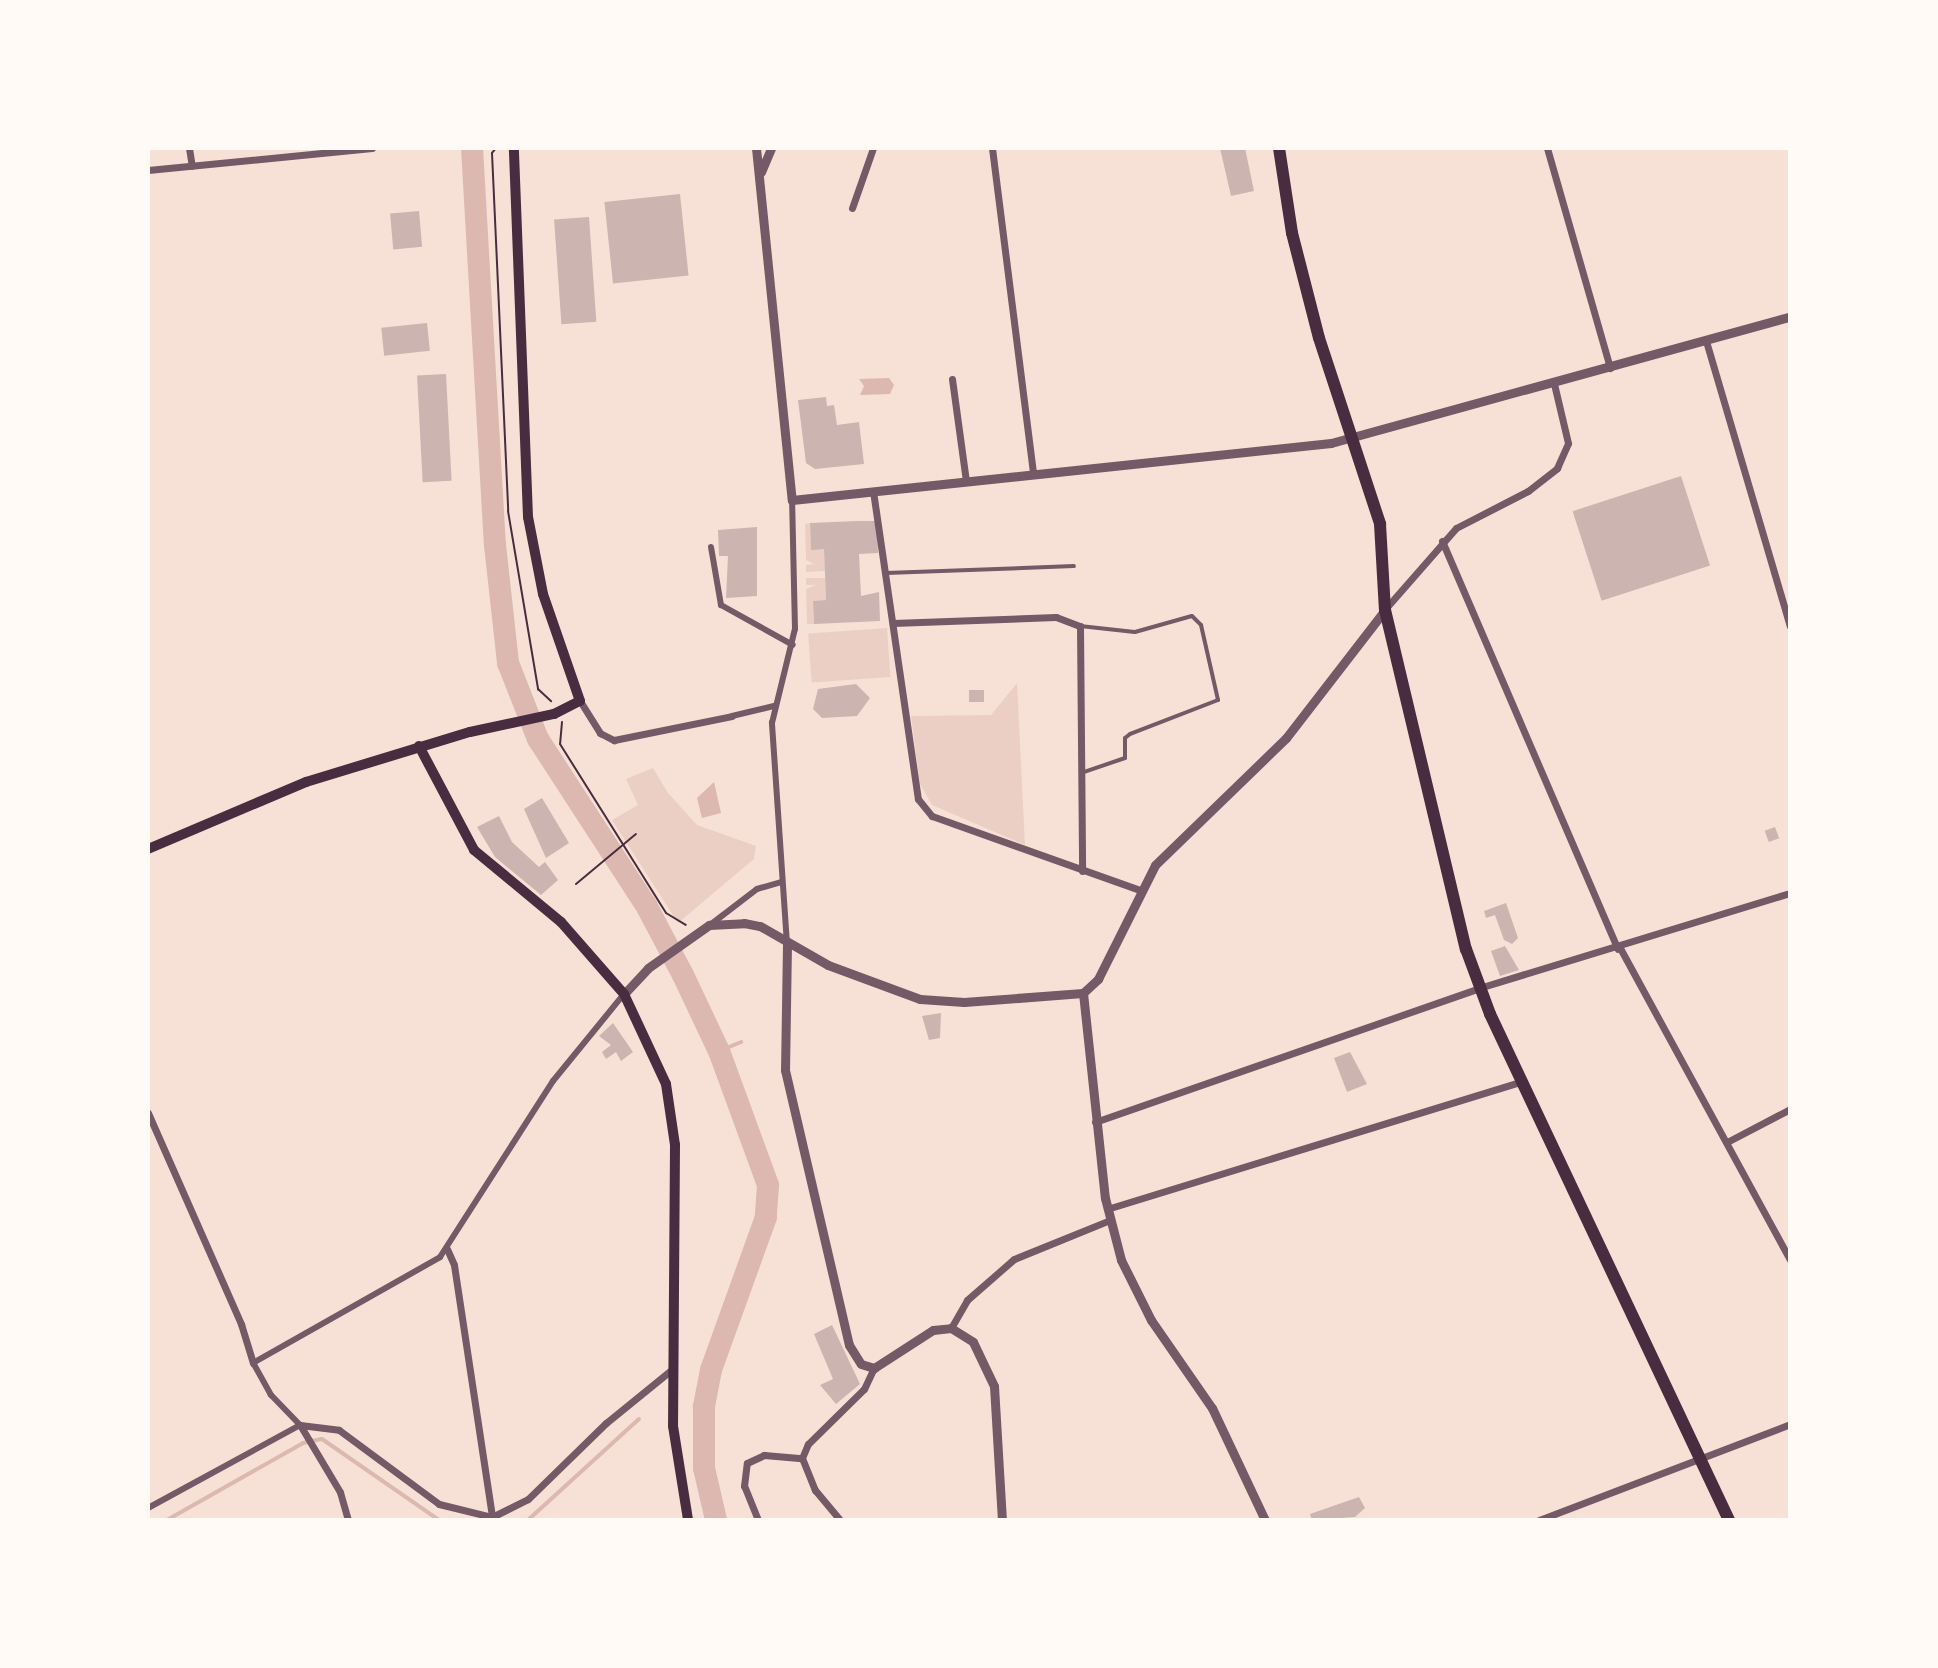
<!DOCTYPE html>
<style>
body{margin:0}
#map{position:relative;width:1938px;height:1668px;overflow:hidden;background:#f7e1d7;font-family:Quicksand,sans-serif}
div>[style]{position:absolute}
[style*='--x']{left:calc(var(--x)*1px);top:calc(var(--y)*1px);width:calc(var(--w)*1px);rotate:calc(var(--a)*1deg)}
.green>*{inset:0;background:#ebcfc5;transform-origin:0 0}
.water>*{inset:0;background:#dcb8b0}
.stream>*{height:4px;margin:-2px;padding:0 2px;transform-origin:2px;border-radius:2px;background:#dcb8b0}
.river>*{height:22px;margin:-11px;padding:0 11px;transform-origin:11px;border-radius:11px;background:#dcb8b0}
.building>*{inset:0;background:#ccb4b1;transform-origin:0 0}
.path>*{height:2px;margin:-1px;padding:0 1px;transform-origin:1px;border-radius:1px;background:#4a2c40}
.service>*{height:4px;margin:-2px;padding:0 2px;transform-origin:2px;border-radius:2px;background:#755966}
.pedestrian>*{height:6px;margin:-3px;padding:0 3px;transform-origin:3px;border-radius:3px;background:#755966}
.minor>*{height:7px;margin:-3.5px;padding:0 3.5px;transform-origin:3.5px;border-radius:3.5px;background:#755966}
.tertiary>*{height:9px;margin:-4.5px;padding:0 4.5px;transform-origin:4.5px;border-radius:4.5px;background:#755966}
.secondary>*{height:10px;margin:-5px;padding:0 5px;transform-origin:5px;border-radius:5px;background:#4a2c40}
.primary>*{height:12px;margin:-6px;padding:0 6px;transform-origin:6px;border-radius:6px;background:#4a2c40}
span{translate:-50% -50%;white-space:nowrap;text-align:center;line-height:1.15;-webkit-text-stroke:6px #fffaf5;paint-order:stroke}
.frame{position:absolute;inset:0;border:150px solid #fffaf5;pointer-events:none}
</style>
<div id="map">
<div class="green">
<div style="clip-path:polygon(810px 523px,811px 549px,824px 549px,825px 571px,806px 572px,806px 565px,814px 564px,806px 560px,805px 524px)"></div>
<div style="clip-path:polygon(806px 578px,825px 578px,826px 600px,813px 601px,814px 624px,807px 624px,806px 589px,816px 585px,806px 585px)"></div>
<div style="left:887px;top:628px;width:49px;height:79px;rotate:86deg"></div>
<div style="clip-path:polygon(1017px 683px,1025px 845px,932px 805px,920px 784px,911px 716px,991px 715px)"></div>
<div style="clip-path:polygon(653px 768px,668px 793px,697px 825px,756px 846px,754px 859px,678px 923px,612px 820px,638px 805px,626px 779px)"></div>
</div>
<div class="water">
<div style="clip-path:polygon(889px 378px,894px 385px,890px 394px,860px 395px,864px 386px,859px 379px)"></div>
<div style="clip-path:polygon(714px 782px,721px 813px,702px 818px,697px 798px)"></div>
</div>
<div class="stream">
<div style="--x:719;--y:1051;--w:24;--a:-22"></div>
<div style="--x:167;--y:1520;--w:156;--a:-29.5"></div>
<div style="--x:303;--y:1443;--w:19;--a:-12"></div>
<div style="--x:322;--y:1439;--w:142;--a:34.7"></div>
<div style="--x:528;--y:1520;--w:150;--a:-42.3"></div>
</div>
<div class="river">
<div style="--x:472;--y:148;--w:398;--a:86.7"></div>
<div style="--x:495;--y:545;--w:119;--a:83.7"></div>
<div style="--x:508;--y:663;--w:82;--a:68.5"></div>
<div style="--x:538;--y:739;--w:200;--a:57"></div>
<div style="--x:647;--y:907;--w:77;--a:62.1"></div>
<div style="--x:683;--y:975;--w:84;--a:64.7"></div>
<div style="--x:719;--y:1051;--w:143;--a:69.9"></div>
<div style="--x:768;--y:1185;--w:32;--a:94"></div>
<div style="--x:766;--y:1217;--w:163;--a:109.8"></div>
<div style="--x:711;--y:1370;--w:38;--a:101"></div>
<div style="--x:704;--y:1407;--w:61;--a:90"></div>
<div style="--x:704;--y:1468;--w:53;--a:77"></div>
</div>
<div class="building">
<div style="clip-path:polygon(1220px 148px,1245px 148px,1254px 191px,1231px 196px)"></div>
<div style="left:680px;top:194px;width:82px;height:76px;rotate:84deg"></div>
<div style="left:419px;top:211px;width:36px;height:29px;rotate:85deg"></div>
<div style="left:589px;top:217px;width:105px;height:35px;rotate:86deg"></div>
<div style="left:427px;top:323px;width:28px;height:46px;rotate:84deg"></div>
<div style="left:446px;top:374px;width:107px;height:29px;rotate:87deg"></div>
<div style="clip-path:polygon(826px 397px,827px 406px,834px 405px,837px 425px,859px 422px,864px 464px,815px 469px,806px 463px,798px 400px)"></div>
<div style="left:1681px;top:476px;width:94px;height:114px;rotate:72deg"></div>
<div style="clip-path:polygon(857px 521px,877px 521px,878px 553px,859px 554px,861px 596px,879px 592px,880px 621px,814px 624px,813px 601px,826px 600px,824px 549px,811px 550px,810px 523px)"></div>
<div style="clip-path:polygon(757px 527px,757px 596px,726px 598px,728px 556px,719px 556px,718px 530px)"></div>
<div style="clip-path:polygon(856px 684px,870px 698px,857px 716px,822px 718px,813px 709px,818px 689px)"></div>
<div style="left:969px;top:690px;width:15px;height:12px"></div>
<div style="clip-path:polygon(542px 798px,569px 843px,546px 858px,524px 809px)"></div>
<div style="clip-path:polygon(499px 816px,512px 842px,539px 867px,545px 862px,558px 880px,541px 895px,495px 857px,477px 827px)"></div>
<div style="left:1775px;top:827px;width:12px;height:11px;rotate:70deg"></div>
<div style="clip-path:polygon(1506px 903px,1518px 938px,1512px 944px,1504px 940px,1495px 915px,1486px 918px,1484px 911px)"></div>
<div style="clip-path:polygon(1505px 946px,1519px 970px,1500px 976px,1491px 951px)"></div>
<div style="clip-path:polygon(941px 1013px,940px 1038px,929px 1040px,922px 1016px)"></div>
<div style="clip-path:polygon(613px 1023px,633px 1052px,621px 1061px,616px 1052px,606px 1059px,602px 1052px,611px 1045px,599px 1036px)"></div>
<div style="clip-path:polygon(1350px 1052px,1367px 1084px,1347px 1092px,1334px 1058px)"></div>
<div style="clip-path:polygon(832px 1325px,860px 1384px,836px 1404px,820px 1385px,833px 1379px,814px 1334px)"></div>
<div style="clip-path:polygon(1359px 1497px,1365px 1508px,1355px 1517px,1312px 1520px,1310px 1514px)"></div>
</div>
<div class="path">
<div style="--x:496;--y:148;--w:6;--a:129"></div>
<div style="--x:492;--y:153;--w:358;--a:87.4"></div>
<div style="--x:508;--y:511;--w:181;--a:80.4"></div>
<div style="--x:538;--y:689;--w:18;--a:43"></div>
<div style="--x:562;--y:722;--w:22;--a:95"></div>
<div style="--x:560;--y:744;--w:199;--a:57.9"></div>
<div style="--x:666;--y:913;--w:23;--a:31"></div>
<div style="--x:576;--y:884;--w:78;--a:-39.8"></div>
</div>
<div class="service">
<div style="--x:886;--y:573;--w:188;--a:-2.1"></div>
<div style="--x:1080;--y:626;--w:55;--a:6.2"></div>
<div style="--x:1135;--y:632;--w:59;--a:-15.7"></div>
<div style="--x:1192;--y:616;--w:13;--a:45"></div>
<div style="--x:1201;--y:625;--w:77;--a:77.2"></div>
<div style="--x:1218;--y:700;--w:94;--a:158.9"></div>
<div style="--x:1130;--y:734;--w:6;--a:141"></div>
<div style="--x:1125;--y:738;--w:20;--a:90"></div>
<div style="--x:1125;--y:758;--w:43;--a:161.1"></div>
</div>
<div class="pedestrian">
<div style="--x:711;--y:547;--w:59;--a:80.2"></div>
<div style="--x:721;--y:605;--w:82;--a:29.1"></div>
<div style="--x:732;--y:716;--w:43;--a:-13.4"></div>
<div style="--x:710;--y:925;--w:59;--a:-37.5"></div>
<div style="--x:757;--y:889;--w:25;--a:-16"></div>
<div style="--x:787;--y:944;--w:222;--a:-93.9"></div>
<div style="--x:772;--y:723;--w:97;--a:-76.3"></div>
<div style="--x:795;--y:629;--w:129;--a:-91.3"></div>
<div style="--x:148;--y:1508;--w:173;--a:-28.6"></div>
<div style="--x:300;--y:1425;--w:42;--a:-134"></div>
<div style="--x:271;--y:1395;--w:37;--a:-119"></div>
<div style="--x:253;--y:1363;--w:215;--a:-29.5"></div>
<div style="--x:440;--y:1257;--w:209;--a:-57.3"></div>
<div style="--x:553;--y:1081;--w:112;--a:-50.8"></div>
</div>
<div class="minor">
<div style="--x:189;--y:148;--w:18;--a:81"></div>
<div style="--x:992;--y:148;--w:329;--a:82.8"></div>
<div style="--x:1547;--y:148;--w:229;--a:74"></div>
<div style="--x:148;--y:170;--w:225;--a:-5.6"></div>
<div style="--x:852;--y:208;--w:64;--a:-70.7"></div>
<div style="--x:1706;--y:341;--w:297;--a:73.6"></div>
<div style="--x:952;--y:379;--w:103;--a:82.2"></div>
<div style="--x:873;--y:491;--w:311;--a:81.7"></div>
<div style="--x:918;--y:799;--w:22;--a:51"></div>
<div style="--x:932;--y:816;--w:221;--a:19.6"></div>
<div style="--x:1442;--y:541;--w:444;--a:66.7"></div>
<div style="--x:1386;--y:608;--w:106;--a:-48.8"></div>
<div style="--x:1456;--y:528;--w:81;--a:-27.2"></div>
<div style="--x:1528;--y:491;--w:37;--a:-38"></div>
<div style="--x:1557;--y:468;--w:27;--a:-66"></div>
<div style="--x:1568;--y:443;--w:61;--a:-103.3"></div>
<div style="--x:893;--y:623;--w:163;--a:-2.1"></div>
<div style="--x:1056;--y:617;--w:26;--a:21"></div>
<div style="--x:1080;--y:626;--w:245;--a:89.5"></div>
<div style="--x:580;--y:701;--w:38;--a:58"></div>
<div style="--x:600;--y:733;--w:16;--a:27"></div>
<div style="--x:614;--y:740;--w:120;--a:-11.5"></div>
<div style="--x:1620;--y:948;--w:355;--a:61.4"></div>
<div style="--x:148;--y:1113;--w:231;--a:66.2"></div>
<div style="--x:241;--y:1324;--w:41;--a:72.9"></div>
<div style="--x:1095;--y:1122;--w:407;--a:-19.2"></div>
<div style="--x:1479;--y:988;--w:325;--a:-17"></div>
<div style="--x:1727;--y:1142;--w:71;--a:-27.6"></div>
<div style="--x:1107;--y:1209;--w:435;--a:-17.1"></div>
<div style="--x:447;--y:1249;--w:17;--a:66"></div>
<div style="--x:454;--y:1265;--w:255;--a:81.4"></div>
<div style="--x:951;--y:1328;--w:32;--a:-60"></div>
<div style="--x:967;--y:1300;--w:62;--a:-41.1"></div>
<div style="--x:1014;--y:1259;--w:104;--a:-22.1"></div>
<div style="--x:802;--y:1458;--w:15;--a:-67"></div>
<div style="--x:808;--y:1444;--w:78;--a:-44.5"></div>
<div style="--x:864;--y:1389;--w:23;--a:-65"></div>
<div style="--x:802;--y:1458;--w:35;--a:68"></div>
<div style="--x:815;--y:1490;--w:39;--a:50"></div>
<div style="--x:348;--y:1520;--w:29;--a:-106"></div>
<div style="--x:340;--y:1492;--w:78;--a:-120.8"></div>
<div style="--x:300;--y:1425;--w:39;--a:7"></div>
<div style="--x:339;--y:1430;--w:124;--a:36.5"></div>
<div style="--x:439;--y:1504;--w:55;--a:13.8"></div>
<div style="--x:492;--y:1517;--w:40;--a:-26.6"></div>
<div style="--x:528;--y:1499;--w:109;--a:-44.3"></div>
<div style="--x:606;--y:1423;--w:82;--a:-39.1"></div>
<div style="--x:758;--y:1520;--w:37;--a:-112"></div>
<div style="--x:744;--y:1486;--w:23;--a:-83"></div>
<div style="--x:747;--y:1463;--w:19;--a:-25"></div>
<div style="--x:764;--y:1455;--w:38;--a:5"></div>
<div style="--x:1539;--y:1520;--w:269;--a:-20.9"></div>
</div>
<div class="tertiary">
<div style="--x:756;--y:148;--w:354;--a:84.2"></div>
<div style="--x:792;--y:500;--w:542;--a:-6.04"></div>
<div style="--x:1331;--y:443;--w:476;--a:-15.4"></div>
<div style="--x:761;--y:172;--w:26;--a:-67"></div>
<div style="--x:787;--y:944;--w:126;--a:90.9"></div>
<div style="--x:785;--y:1070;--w:282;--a:76.9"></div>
<div style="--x:849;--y:1345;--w:22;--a:58"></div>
<div style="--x:861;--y:1364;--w:14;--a:17"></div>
<div style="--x:874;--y:1368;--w:70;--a:-32.8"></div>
<div style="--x:933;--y:1330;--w:18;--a:-6"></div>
<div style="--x:951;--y:1328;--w:26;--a:32"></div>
<div style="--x:973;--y:1342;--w:49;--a:64.5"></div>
<div style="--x:994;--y:1386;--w:134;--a:86.6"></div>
<div style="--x:1083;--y:993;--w:206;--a:83.9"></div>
<div style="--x:1105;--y:1198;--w:64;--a:75.5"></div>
<div style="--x:1121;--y:1260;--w:67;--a:63.4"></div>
<div style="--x:1151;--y:1320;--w:107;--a:55.3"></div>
<div style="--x:1212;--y:1408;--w:124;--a:64.7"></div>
<div style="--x:624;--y:994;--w:35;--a:-47"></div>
<div style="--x:648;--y:968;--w:75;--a:-35.2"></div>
<div style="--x:709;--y:925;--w:35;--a:-3"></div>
<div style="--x:744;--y:923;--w:16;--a:11"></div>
<div style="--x:760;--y:926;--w:78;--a:29.8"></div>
<div style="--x:828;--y:965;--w:98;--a:20.3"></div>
<div style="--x:920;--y:999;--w:44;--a:3.9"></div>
<div style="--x:964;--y:1002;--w:119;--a:-4.3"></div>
<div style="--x:1083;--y:993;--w:21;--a:-43"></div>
<div style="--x:1098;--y:979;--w:127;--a:-63.4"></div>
<div style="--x:1155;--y:865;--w:182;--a:-44.1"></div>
<div style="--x:1286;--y:738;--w:162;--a:-52.3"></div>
</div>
<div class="secondary">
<div style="--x:419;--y:746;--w:118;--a:62.1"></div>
<div style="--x:474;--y:850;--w:113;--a:39.6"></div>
<div style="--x:561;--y:922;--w:96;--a:48.8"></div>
<div style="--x:624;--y:994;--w:99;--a:65"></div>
<div style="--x:666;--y:1084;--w:62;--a:81.6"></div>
<div style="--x:675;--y:1145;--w:281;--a:90.4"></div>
<div style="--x:673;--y:1426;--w:95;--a:80.9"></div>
<div style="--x:148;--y:849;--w:172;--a:-23"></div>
<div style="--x:306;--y:782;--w:171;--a:-17"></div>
<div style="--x:470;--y:732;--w:86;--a:-12.1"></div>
<div style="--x:554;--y:714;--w:29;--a:-27"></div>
<div style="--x:580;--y:701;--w:113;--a:-109.1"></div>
<div style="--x:543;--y:594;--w:78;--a:-101"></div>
<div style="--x:528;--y:517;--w:369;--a:-92.2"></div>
</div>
<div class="primary">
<div style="--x:1279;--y:148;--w:86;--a:81.3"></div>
<div style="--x:1292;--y:233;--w:108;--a:75.6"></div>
<div style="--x:1319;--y:338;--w:196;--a:71.8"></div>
<div style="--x:1380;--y:524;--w:86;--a:86.7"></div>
<div style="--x:1385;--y:610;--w:349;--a:76.6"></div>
<div style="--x:1466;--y:949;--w:69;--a:69.7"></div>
<div style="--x:1490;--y:1014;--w:560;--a:64.72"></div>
</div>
<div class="frame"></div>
</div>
